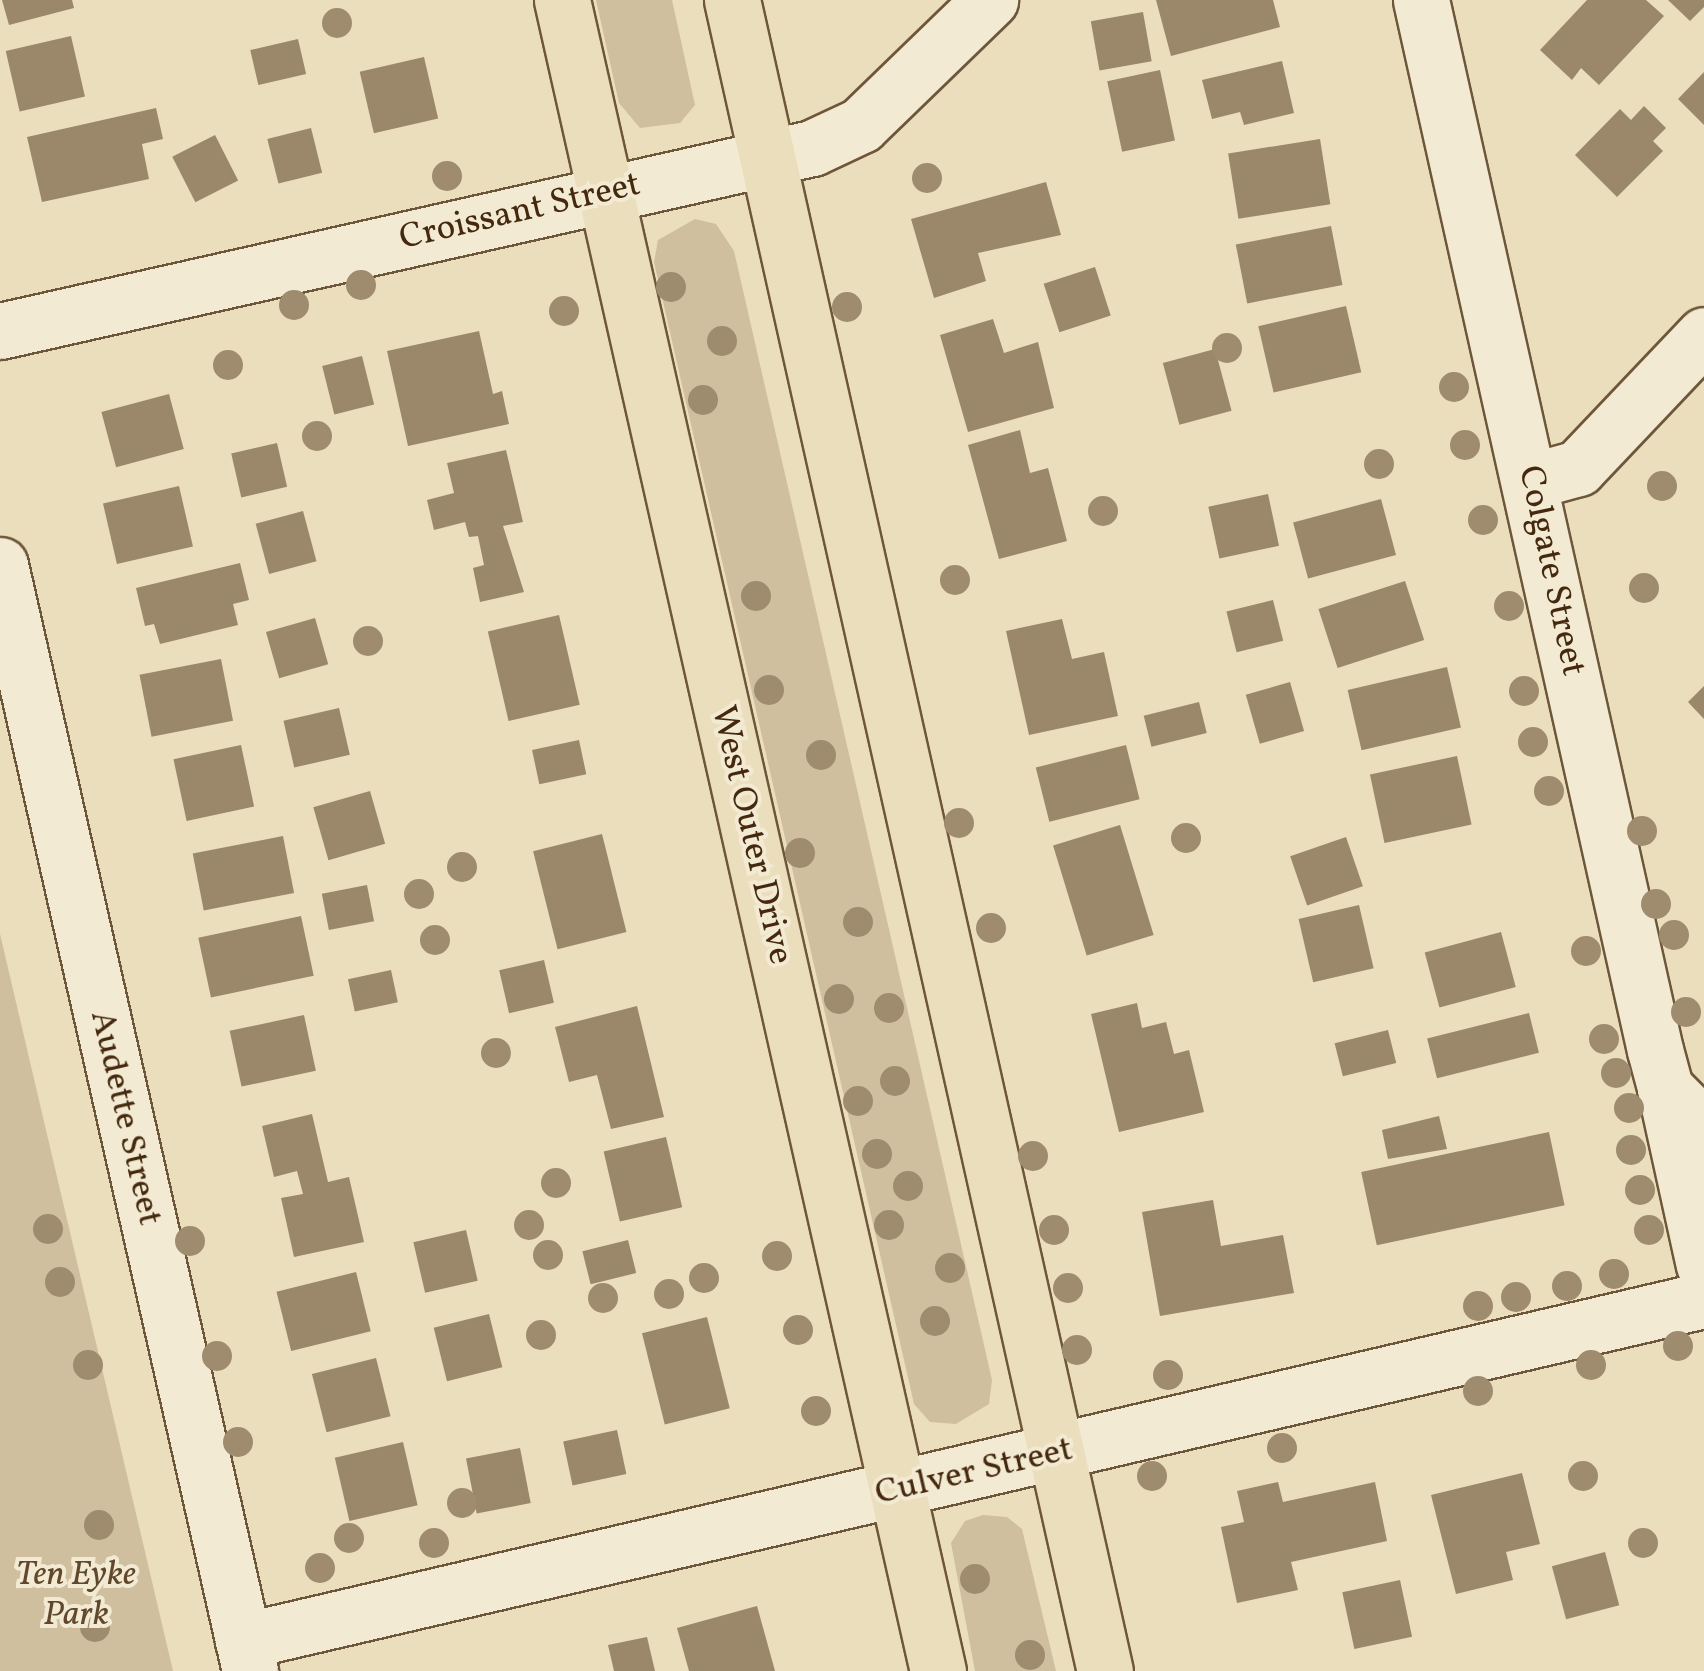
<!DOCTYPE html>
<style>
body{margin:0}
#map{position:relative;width:1704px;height:1671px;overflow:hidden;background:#ebdebc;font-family:Vollkorn,serif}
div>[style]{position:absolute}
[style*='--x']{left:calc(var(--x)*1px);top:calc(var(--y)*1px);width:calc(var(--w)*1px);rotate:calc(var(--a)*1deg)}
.green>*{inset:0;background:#cfbf9f}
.building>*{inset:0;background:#9b8769;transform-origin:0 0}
.roads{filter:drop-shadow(2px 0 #6e563a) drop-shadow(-2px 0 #6e563a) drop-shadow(0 2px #6e563a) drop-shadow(0 -2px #6e563a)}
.minor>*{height:55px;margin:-27.5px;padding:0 27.5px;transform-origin:27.5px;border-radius:27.5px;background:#f2ead3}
.major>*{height:55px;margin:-27.5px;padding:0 27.5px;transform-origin:27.5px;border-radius:27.5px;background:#ebdebc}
.trees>*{width:30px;height:30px;margin:-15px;border-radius:50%;background:#9f8b6d}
span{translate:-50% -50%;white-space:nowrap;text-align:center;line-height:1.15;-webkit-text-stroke:8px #f2ead3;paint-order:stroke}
.street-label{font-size:35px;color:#45290f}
.park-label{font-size:35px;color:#61472c;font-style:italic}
</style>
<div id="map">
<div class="green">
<div style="clip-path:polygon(596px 0,672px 0,695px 105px,680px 123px,640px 128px,619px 103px)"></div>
<div style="clip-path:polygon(695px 219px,716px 224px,734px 251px,992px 1380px,989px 1404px,956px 1424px,930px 1422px,914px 1404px,654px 262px,658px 240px)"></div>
<div style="clip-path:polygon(0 934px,173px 1671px,0 1671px)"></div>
<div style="clip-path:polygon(983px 1515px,1007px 1517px,1022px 1529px,1056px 1671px,975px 1671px,951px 1543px,965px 1521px)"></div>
</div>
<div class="building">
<div style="clip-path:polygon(2px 0,72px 0,74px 8px,9px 25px)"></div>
<div style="clip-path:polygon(1156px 0,1273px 0,1280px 27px,1171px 56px)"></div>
<div style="clip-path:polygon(1587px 0,1646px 0,1664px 16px,1599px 85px,1581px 68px,1572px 80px,1540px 50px)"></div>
<div style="clip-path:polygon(1668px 0,1704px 0,1704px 7px,1690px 21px)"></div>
<div style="left:1143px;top:12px;width:50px;height:53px;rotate:80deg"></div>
<div style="left:71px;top:36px;width:62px;height:67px;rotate:77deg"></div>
<div style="left:298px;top:39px;width:36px;height:49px;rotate:77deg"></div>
<div style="left:424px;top:57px;width:63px;height:66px;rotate:77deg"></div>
<div style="clip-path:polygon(1282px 61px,1294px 113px,1244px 125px,1240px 112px,1212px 119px,1202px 80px)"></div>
<div style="left:1160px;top:70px;width:72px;height:54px;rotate:78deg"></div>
<div style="clip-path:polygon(1704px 72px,1704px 125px,1678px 99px)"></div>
<div style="clip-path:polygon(1644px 106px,1666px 128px,1653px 141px,1663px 151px,1617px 197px,1575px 155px,1620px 109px,1631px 120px)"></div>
<div style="clip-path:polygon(156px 108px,163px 139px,142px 144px,149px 179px,42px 202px,27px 137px)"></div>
<div style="left:311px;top:128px;width:46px;height:45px;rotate:76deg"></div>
<div style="left:215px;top:135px;width:51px;height:48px;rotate:63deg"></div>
<div style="left:1320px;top:139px;width:66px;height:93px;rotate:81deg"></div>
<div style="clip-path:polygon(1046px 182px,1061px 235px,978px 253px,986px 281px,934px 298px,911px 219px)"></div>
<div style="left:1331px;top:226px;width:60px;height:97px;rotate:79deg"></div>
<div style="left:1095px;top:267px;width:51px;height:54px;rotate:72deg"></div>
<div style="left:1346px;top:306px;width:68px;height:90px;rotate:77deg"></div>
<div style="clip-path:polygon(993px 319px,1004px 353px,1038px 342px,1054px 408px,968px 432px,940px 335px)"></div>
<div style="clip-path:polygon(479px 331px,493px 394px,502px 391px,509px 424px,408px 446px,387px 351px)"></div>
<div style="left:1215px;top:349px;width:64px;height:54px;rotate:75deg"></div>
<div style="left:362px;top:356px;width:50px;height:41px;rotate:76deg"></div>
<div style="left:169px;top:394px;width:57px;height:70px;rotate:75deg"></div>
<div style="clip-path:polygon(1020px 430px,1030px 473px,1048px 468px,1067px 541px,999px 559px,968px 445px)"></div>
<div style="left:277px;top:443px;width:45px;height:47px;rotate:77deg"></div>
<div style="clip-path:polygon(506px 450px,523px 522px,503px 526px,524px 592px,480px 602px,473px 568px,484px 565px,478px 536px,469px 537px,465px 522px,434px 530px,427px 500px,454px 493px,447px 463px)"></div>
<div style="left:179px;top:486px;width:62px;height:78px;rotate:77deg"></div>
<div style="left:1268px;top:494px;width:53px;height:61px;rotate:78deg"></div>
<div style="left:1381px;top:499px;width:58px;height:91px;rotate:75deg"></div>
<div style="left:303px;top:511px;width:52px;height:49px;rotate:75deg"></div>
<div style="clip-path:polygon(240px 563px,249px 600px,233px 604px,238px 625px,160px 644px,154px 624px,145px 626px,136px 588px)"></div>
<div style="left:1405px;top:581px;width:62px;height:91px;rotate:72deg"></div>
<div style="left:1273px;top:600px;width:42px;height:48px;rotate:76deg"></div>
<div style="left:559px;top:615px;width:92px;height:73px;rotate:77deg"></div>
<div style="left:315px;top:618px;width:48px;height:51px;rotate:74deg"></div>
<div style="clip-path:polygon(1062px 619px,1072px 659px,1104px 652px,1118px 716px,1029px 735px,1006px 631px)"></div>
<div style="left:221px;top:659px;width:63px;height:83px;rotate:79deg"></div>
<div style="left:1447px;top:667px;width:62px;height:102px;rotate:77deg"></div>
<div style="left:1290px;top:682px;width:51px;height:46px;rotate:74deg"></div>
<div style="clip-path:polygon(1704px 686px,1704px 719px,1688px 702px)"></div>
<div style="left:1199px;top:702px;width:32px;height:57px;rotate:76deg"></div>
<div style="left:339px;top:708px;width:48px;height:57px;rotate:77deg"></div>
<div style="left:579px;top:740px;width:35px;height:48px;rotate:78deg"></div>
<div style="left:241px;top:745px;width:63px;height:69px;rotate:78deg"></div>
<div style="left:1126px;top:745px;width:56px;height:93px;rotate:76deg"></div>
<div style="left:1457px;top:756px;width:70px;height:89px;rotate:78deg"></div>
<div style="left:370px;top:791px;width:55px;height:59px;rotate:74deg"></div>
<div style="left:1120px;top:825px;width:115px;height:70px;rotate:73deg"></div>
<div style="left:602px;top:834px;width:101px;height:71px;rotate:76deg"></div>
<div style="left:283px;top:836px;width:58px;height:92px;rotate:79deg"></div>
<div style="left:1346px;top:837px;width:52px;height:59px;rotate:71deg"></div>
<div style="left:367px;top:885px;width:37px;height:46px;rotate:79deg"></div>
<div style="left:1359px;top:905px;width:65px;height:62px;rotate:77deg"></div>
<div style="left:301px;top:916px;width:61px;height:105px;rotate:78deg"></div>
<div style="left:1501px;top:932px;width:57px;height:79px;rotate:75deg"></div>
<div style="left:544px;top:960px;width:44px;height:46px;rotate:77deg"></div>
<div style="left:391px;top:970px;width:33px;height:44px;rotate:78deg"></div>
<div style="clip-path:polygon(1137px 1003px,1142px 1028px,1166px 1022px,1174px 1054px,1189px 1050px,1204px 1112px,1119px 1132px,1091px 1014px)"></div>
<div style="clip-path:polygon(637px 1006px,664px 1117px,611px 1129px,597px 1075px,569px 1082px,555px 1027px)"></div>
<div style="left:1529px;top:1013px;width:41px;height:105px;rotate:76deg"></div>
<div style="left:304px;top:1015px;width:57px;height:76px;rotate:78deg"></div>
<div style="left:1388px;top:1030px;width:34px;height:55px;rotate:76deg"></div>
<div style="clip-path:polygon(312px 1114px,328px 1182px,349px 1177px,364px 1242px,294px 1257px,281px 1198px,303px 1194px,297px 1171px,274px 1177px,262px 1126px)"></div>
<div style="clip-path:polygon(1439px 1116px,1447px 1149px,1388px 1159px,1382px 1130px)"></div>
<div style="left:1549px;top:1132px;width:75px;height:192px;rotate:78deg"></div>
<div style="left:666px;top:1137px;width:72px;height:64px;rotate:77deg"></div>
<div style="clip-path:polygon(1213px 1200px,1221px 1246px,1283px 1235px,1294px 1293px,1160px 1316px,1142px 1212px)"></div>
<div style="left:466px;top:1230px;width:52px;height:54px;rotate:77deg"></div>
<div style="left:628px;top:1240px;width:34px;height:47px;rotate:76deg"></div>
<div style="left:356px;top:1272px;width:61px;height:82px;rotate:76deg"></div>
<div style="left:489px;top:1314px;width:55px;height:57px;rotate:76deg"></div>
<div style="left:707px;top:1317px;width:94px;height:67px;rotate:76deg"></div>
<div style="left:376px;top:1358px;width:60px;height:66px;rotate:76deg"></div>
<div style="left:617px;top:1430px;width:45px;height:55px;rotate:78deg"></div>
<div style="left:403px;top:1442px;width:65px;height:70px;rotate:77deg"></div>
<div style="left:520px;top:1448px;width:56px;height:55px;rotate:79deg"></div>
<div style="clip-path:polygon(1522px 1473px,1540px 1544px,1506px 1552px,1513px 1580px,1456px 1594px,1431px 1495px)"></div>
<div style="clip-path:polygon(1278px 1482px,1283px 1502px,1375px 1482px,1387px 1541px,1291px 1562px,1298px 1590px,1237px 1603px,1221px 1527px,1244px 1522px,1237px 1491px)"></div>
<div style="left:1605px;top:1552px;width:55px;height:55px;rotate:75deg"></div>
<div style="left:1400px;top:1580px;width:58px;height:59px;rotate:78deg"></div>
<div style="clip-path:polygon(757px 1606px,775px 1671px,689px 1671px,677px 1628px)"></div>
<div style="clip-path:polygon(647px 1637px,655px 1671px,614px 1671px,608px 1645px)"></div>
</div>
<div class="roads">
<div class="minor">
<div style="--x:1421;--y:0;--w:1076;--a:77.44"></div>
<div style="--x:1655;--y:1050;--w:39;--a:75"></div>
<div style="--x:1665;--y:1088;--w:55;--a:45"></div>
<div style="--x:0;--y:331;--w:832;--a:-12.7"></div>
<div style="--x:812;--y:148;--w:54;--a:-25.1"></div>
<div style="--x:861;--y:125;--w:180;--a:-44.1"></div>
<div style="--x:1531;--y:481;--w:49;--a:-15.5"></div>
<div style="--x:1578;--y:468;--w:183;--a:-46.5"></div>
<div style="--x:0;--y:565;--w:1134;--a:77.26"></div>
<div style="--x:1665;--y:1088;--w:181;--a:77.6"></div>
<div style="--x:243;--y:1641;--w:1500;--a:-13.14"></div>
</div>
<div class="major">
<div style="--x:562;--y:0;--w:1713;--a:77.32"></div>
<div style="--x:732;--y:0;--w:1712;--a:77.42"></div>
</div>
</div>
<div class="trees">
<div style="left:337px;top:23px"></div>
<div style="left:447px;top:176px"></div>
<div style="left:927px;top:178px"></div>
<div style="left:361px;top:285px"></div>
<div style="left:671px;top:287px"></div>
<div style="left:294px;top:305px"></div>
<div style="left:847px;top:307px"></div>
<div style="left:564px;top:311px"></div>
<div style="left:722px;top:341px"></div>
<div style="left:1227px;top:348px"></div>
<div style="left:228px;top:365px"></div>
<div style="left:1454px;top:387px"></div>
<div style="left:703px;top:400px"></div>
<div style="left:317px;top:436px"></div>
<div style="left:1465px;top:445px"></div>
<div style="left:1379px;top:464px"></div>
<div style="left:1662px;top:486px"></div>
<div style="left:1103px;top:511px"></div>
<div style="left:1483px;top:520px"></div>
<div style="left:955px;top:580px"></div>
<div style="left:1644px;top:588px"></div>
<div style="left:756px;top:596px"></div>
<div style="left:1509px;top:606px"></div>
<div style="left:368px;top:641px"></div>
<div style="left:769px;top:690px"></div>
<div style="left:1524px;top:691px"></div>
<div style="left:1533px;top:742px"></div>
<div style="left:821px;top:755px"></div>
<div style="left:1549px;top:791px"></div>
<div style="left:959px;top:823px"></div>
<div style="left:1642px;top:831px"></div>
<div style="left:1186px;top:838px"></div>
<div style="left:800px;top:853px"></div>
<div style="left:462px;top:867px"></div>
<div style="left:419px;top:894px"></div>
<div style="left:1656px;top:904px"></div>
<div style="left:858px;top:922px"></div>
<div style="left:991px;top:928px"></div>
<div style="left:1674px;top:935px"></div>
<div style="left:435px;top:940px"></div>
<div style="left:1586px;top:951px"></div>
<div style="left:839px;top:999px"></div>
<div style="left:889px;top:1008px"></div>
<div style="left:1686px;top:1012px"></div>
<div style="left:1604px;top:1039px"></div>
<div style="left:496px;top:1053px"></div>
<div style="left:1616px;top:1073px"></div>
<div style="left:895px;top:1081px"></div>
<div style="left:858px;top:1101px"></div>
<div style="left:1629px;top:1108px"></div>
<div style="left:1631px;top:1150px"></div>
<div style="left:877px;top:1154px"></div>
<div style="left:1033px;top:1156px"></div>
<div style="left:556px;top:1183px"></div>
<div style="left:908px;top:1186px"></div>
<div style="left:1640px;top:1190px"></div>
<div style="left:529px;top:1225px"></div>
<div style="left:889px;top:1225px"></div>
<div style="left:48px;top:1229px"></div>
<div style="left:1054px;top:1230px"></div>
<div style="left:1649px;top:1230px"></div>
<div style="left:190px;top:1241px"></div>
<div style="left:548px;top:1255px"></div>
<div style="left:777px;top:1256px"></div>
<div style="left:950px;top:1268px"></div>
<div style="left:1614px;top:1274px"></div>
<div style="left:704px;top:1278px"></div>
<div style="left:60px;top:1282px"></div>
<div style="left:1567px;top:1286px"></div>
<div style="left:1068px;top:1288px"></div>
<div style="left:669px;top:1294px"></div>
<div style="left:1516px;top:1297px"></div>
<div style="left:603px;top:1298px"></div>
<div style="left:1478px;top:1306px"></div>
<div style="left:935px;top:1321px"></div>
<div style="left:798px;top:1330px"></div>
<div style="left:541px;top:1335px"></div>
<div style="left:1678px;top:1346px"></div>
<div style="left:1077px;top:1350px"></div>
<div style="left:217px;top:1356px"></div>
<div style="left:88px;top:1365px"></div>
<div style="left:1591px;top:1365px"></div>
<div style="left:1168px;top:1375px"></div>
<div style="left:1478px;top:1391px"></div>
<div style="left:816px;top:1411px"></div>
<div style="left:238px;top:1442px"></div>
<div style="left:1282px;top:1448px"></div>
<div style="left:1152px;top:1476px"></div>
<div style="left:1583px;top:1476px"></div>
<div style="left:462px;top:1503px"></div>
<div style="left:99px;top:1525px"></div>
<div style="left:349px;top:1538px"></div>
<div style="left:434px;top:1543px"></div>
<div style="left:1643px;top:1543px"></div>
<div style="left:320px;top:1568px"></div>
<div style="left:975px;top:1579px"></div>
<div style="left:95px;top:1627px"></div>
<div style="left:1030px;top:1655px"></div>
</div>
<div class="street-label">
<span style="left:520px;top:212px;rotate:-13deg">Croissant Street</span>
<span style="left:1551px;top:571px;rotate:78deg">Colgate Street</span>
<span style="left:751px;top:835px;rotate:77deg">West Outer Drive</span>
<span style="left:125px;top:1118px;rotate:77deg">Audette Street</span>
<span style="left:974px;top:1472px;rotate:-13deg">Culver Street</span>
</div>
<div class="park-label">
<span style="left:76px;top:1595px">Ten Eyke<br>Park</span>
</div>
</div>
